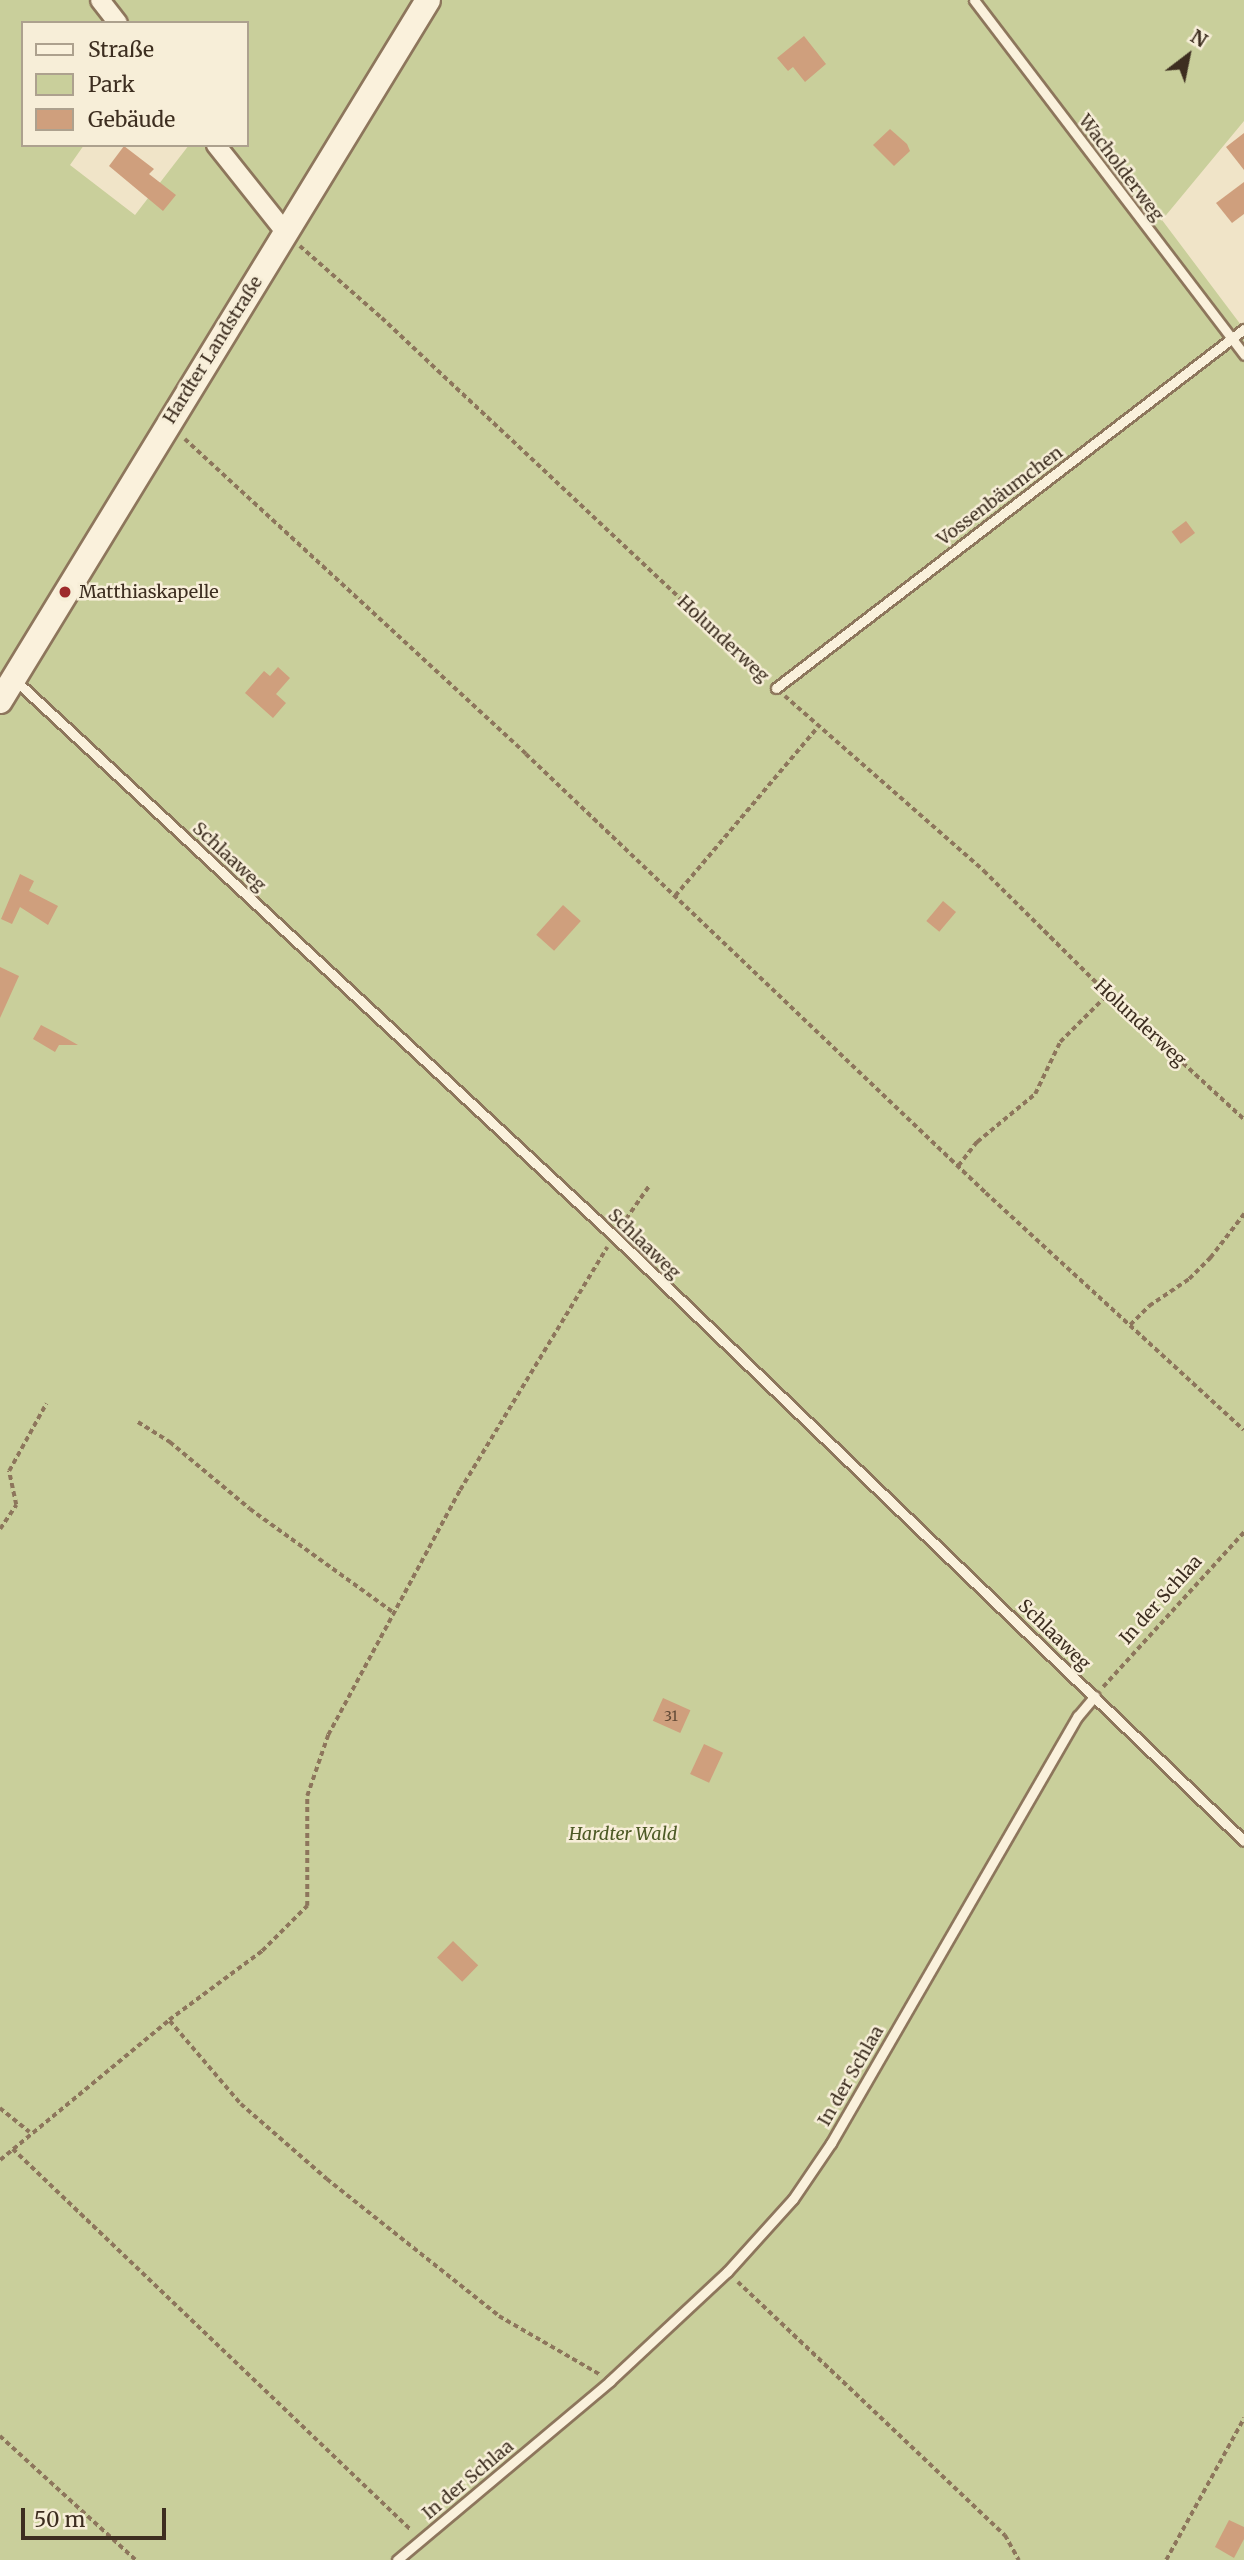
<!DOCTYPE html>
<meta charset="utf-8">
<style>
body{margin:0}
#map{position:relative;width:1244px;height:2560px;overflow:hidden;background:#f0e4c8;font-family:Merriweather,serif}
div>[style]{position:absolute}
[style*='--x']{left:calc(var(--x)*1px);top:calc(var(--y)*1px);width:calc(var(--w)*1px);rotate:calc(var(--a)*1deg)}
.green>*{inset:0;background:#c9cf9b}
.building>*{inset:0;background:#cf9f7d;transform-origin:0 0}
.path>*{height:3.5px;margin-top:-1.75px;transform-origin:0;background:repeating-linear-gradient(90deg,#8d765c 0 5px,transparent 0 8.5px)}
.roads{filter:drop-shadow(2px 0 #8d765c) drop-shadow(-2px 0 #8d765c) drop-shadow(0 2px #8d765c) drop-shadow(0 -2px #8d765c)}
.lane>*{height:9px;margin:-4.5px;padding:0 4.5px;transform-origin:4.5px;border-radius:4.5px;background:#faf1dc}
.street>*{height:18px;margin:-9px;padding:0 9px;transform-origin:9px;border-radius:9px;background:#faf1dc}
.secondary>*{height:24px;margin:-12px;padding:0 12px;transform-origin:12px;border-radius:12px;background:#faf1dc}
.dots>*{width:19px;height:19px;translate:-50% -50%;box-sizing:border-box;border:4px solid #f7eed8;border-radius:50%}
span{translate:-50% -50%;white-space:nowrap;text-align:center;line-height:1.15;-webkit-text-stroke:5px #f7eed8;paint-order:stroke}
.number-label{font-size:14px;color:#624a37}
.number-label span{-webkit-text-stroke-width:0}
.street-label{font-size:18px;color:#3d2e20}
.poi-label{font-size:18px;color:#3d2e20}
.left{translate:0 -50%;text-align:left}
.park-label{font-size:18px;color:#4d5a26;font-style:italic}
.legend{position:absolute;left:21px;top:21px;width:228px;height:126px;box-sizing:border-box;background:#f7eed8;border:2px solid #ada18e;margin:0;padding:9px 12px;list-style:none;font-size:21px;color:#3d2e20}
.legend li{display:flex;align-items:center;gap:14px;height:35px}
.legend b{width:35px;border:2px solid #ada18e}
.north{position:absolute;left:1153px;top:21px;width:70px;height:70px;-webkit-text-stroke:5px #f7eed8;paint-order:stroke;rotate:32deg;font-size:19px;font-weight:700;line-height:28px;text-align:center;color:#3d2e20}
.north::after{content:'';display:block;margin:auto;width:24px;height:32px;background:#3d2e20;clip-path:polygon(50% 0,100% 100%,50% 72%,0 100%)}
.scale{position:absolute;left:21px;top:2508px;width:145px;height:32px;box-sizing:border-box;border:4px solid #3d2e20;border-top:0;padding-left:9px;font-size:21px;line-height:24px;white-space:nowrap;color:#3d2e20;-webkit-text-stroke:5px #f7eed8;paint-order:stroke}
</style>
<div id="map">
<div class="green">
<div style="clip-path:polygon(evenodd,0 0,1244px 0,1244px 121px,1162px 220px,1244px 329px,1244px 2560px,0 2560px,0 0,23px 23px,247px 23px,247px 145px,189px 145px,135px 215px,70px 165px,84px 145px,23px 145px,23px 23px)"></div>
</div>
<div class="building">
<div style="clip-path:polygon(804px 36px,826px 64px,805px 82px,793px 67px,788px 71px,777px 58px)"></div>
<div style="clip-path:polygon(890px 129px,907px 144px,910px 151px,894px 166px,873px 145px)"></div>
<div style="clip-path:polygon(1244px 133px,1244px 170px,1226px 147px)"></div>
<div style="clip-path:polygon(124px 146px,154px 169px,149px 174px,176px 195px,163px 211px,109px 166px)"></div>
<div style="clip-path:polygon(1244px 182px,1244px 214px,1232px 223px,1216px 203px)"></div>
<div style="left:1186px;top:521px;width:15px;height:18px;rotate:53deg"></div>
<div style="clip-path:polygon(278px 667px,290px 678px,276px 694px,286px 703px,273px 718px,245px 693px,264px 671px,270px 676px)"></div>
<div style="clip-path:polygon(20px 874px,34px 881px,29px 891px,58px 906px,48px 925px,20px 907px,12px 924px,1px 919px)"></div>
<div style="left:943px;top:901px;width:17px;height:26px;rotate:40deg"></div>
<div style="left:563px;top:905px;width:24px;height:40px;rotate:42deg"></div>
<div style="clip-path:polygon(0 967px,19px 976px,0 1018px)"></div>
<div style="clip-path:polygon(41px 1025px,64px 1037px,78px 1045px,59px 1045px,55px 1052px,33px 1039px)"></div>
<div style="left:663px;top:1698px;width:30px;height:25px;rotate:24deg"></div>
<div style="left:704px;top:1744px;width:21px;height:33px;rotate:25deg"></div>
<div style="left:453px;top:1941px;width:35px;height:23px;rotate:44deg"></div>
<div style="clip-path:polygon(1229px 2520px,1244px 2527px,1244px 2539px,1234px 2558px,1215px 2547px)"></div>
</div>
<div class="path">
<div style="--x:300;--y:246;--w:109;--a:41.3"></div>
<div style="--x:382;--y:318;--w:527;--a:43.23"></div>
<div style="--x:185;--y:439;--w:464;--a:42.7"></div>
<div style="--x:526;--y:754;--w:636;--a:43.66"></div>
<div style="--x:986;--y:1193;--w:350;--a:42.6"></div>
<div style="--x:785;--y:696;--w:265;--a:41.3"></div>
<div style="--x:984;--y:871;--w:175;--a:44.8"></div>
<div style="--x:1108;--y:994;--w:185;--a:42.6"></div>
<div style="--x:675;--y:896;--w:221;--a:-49.8"></div>
<div style="--x:958;--y:1166;--w:31;--a:-52"></div>
<div style="--x:977;--y:1142;--w:75;--a:-39.6"></div>
<div style="--x:1035;--y:1094;--w:58;--a:-64.3"></div>
<div style="--x:1060;--y:1042;--w:68;--a:-45"></div>
<div style="--x:621;--y:1226;--w:49;--a:-55"></div>
<div style="--x:1130;--y:1325;--w:27;--a:-45"></div>
<div style="--x:1149;--y:1306;--w:48;--a:-34"></div>
<div style="--x:1189;--y:1279;--w:30;--a:-45"></div>
<div style="--x:1210;--y:1258;--w:56;--a:-52.3"></div>
<div style="--x:138;--y:1422;--w:38;--a:32"></div>
<div style="--x:170;--y:1442;--w:104;--a:39.9"></div>
<div style="--x:250;--y:1509;--w:176;--a:35.8"></div>
<div style="--x:0;--y:1529;--w:29;--a:-56"></div>
<div style="--x:16;--y:1505;--w:35;--a:-102"></div>
<div style="--x:9;--y:1471;--w:77;--a:-61.1"></div>
<div style="--x:1103;--y:1687;--w:210;--a:-47.7"></div>
<div style="--x:170;--y:2021;--w:109;--a:49.5"></div>
<div style="--x:241;--y:2104;--w:114;--a:41.1"></div>
<div style="--x:327;--y:2179;--w:220;--a:38.5"></div>
<div style="--x:499;--y:2316;--w:116;--a:30.1"></div>
<div style="--x:0;--y:2108;--w:38;--a:39"></div>
<div style="--x:13;--y:2149;--w:552;--a:43.75"></div>
<div style="--x:0;--y:2160;--w:219;--a:-39.6"></div>
<div style="--x:169;--y:2020;--w:116;--a:-36.6"></div>
<div style="--x:262;--y:1951;--w:64;--a:-45"></div>
<div style="--x:307;--y:1906;--w:110;--a:-90"></div>
<div style="--x:307;--y:1796;--w:65;--a:-71"></div>
<div style="--x:328;--y:1735;--w:278;--a:-61.7"></div>
<div style="--x:460;--y:1490;--w:284;--a:-58.8"></div>
<div style="--x:738;--y:2282;--w:368;--a:43.5"></div>
<div style="--x:1005;--y:2535;--w:29;--a:61"></div>
<div style="--x:0;--y:2436;--w:184;--a:42.4"></div>
<div style="--x:1166;--y:2560;--w:162;--a:-61.2"></div>
</div>
<div class="roads">
<div class="lane">
<div style="--x:974;--y:0;--w:446;--a:52.7"></div>
<div style="--x:15;--y:680;--w:817;--a:42.87"></div>
<div style="--x:614;--y:1236;--w:873;--a:43.84"></div>
<div style="--x:776;--y:688;--w:590;--a:-37.49"></div>
<div style="--x:397;--y:2560;--w:278;--a:-40"></div>
<div style="--x:610;--y:2381;--w:160;--a:-43"></div>
<div style="--x:727;--y:2272;--w:98;--a:-47.9"></div>
<div style="--x:793;--y:2199;--w:68;--a:-55.8"></div>
<div style="--x:831;--y:2143;--w:493;--a:-60"></div>
<div style="--x:1078;--y:1716;--w:26;--a:-50"></div>
</div>
<div class="street">
<div style="--x:100;--y:0;--w:29;--a:52"></div>
<div style="--x:216;--y:145;--w:112;--a:51.5"></div>
</div>
<div class="secondary">
<div style="--x:0;--y:701;--w:821;--a:-58.59"></div>
</div>
</div>
<div class="dots">
<div style="left:65px;top:592px;background:#9e2a2b"></div>
</div>
<div class="number-label">
<span style="left:671px;top:1716px">31</span>
</div>
<div class="street-label">
<span style="left:1121px;top:168px;rotate:53deg">Wacholderweg</span>
<span style="left:213px;top:350px;rotate:-58deg">Hardter Landstraße</span>
<span style="left:1000px;top:496px;rotate:-37deg">Vossenbäumchen</span>
<span style="left:723px;top:639px;rotate:43deg">Holunderweg</span>
<span style="left:229px;top:857px;rotate:43deg">Schlaaweg</span>
<span style="left:1140px;top:1023px;rotate:43deg">Holunderweg</span>
<span style="left:644px;top:1244px;rotate:44deg">Schlaaweg</span>
<span style="left:1161px;top:1600px;rotate:-48deg">In der Schlaa</span>
<span style="left:1054px;top:1635px;rotate:44deg">Schlaaweg</span>
<span style="left:851px;top:2076px;rotate:-60deg">In der Schlaa</span>
<span style="left:468px;top:2480px;rotate:-40deg">In der Schlaa</span>
</div>
<div class="poi-label">
<span class="left" style="left:79px;top:592px">Matthiaskapelle</span>
</div>
<div class="park-label">
<span style="left:623px;top:1834px">Hardter Wald</span>
</div>
<ul class="legend">
<li><b style="height:9px;background:#faf1dc"></b>Straße</li>
<li><b style="height:19px;background:#c9cf9b"></b>Park</li>
<li><b style="height:19px;background:#cf9f7d"></b>Gebäude</li>
</ul>
<div class="north">N</div>
<div class="scale">50 m</div>
</div>
